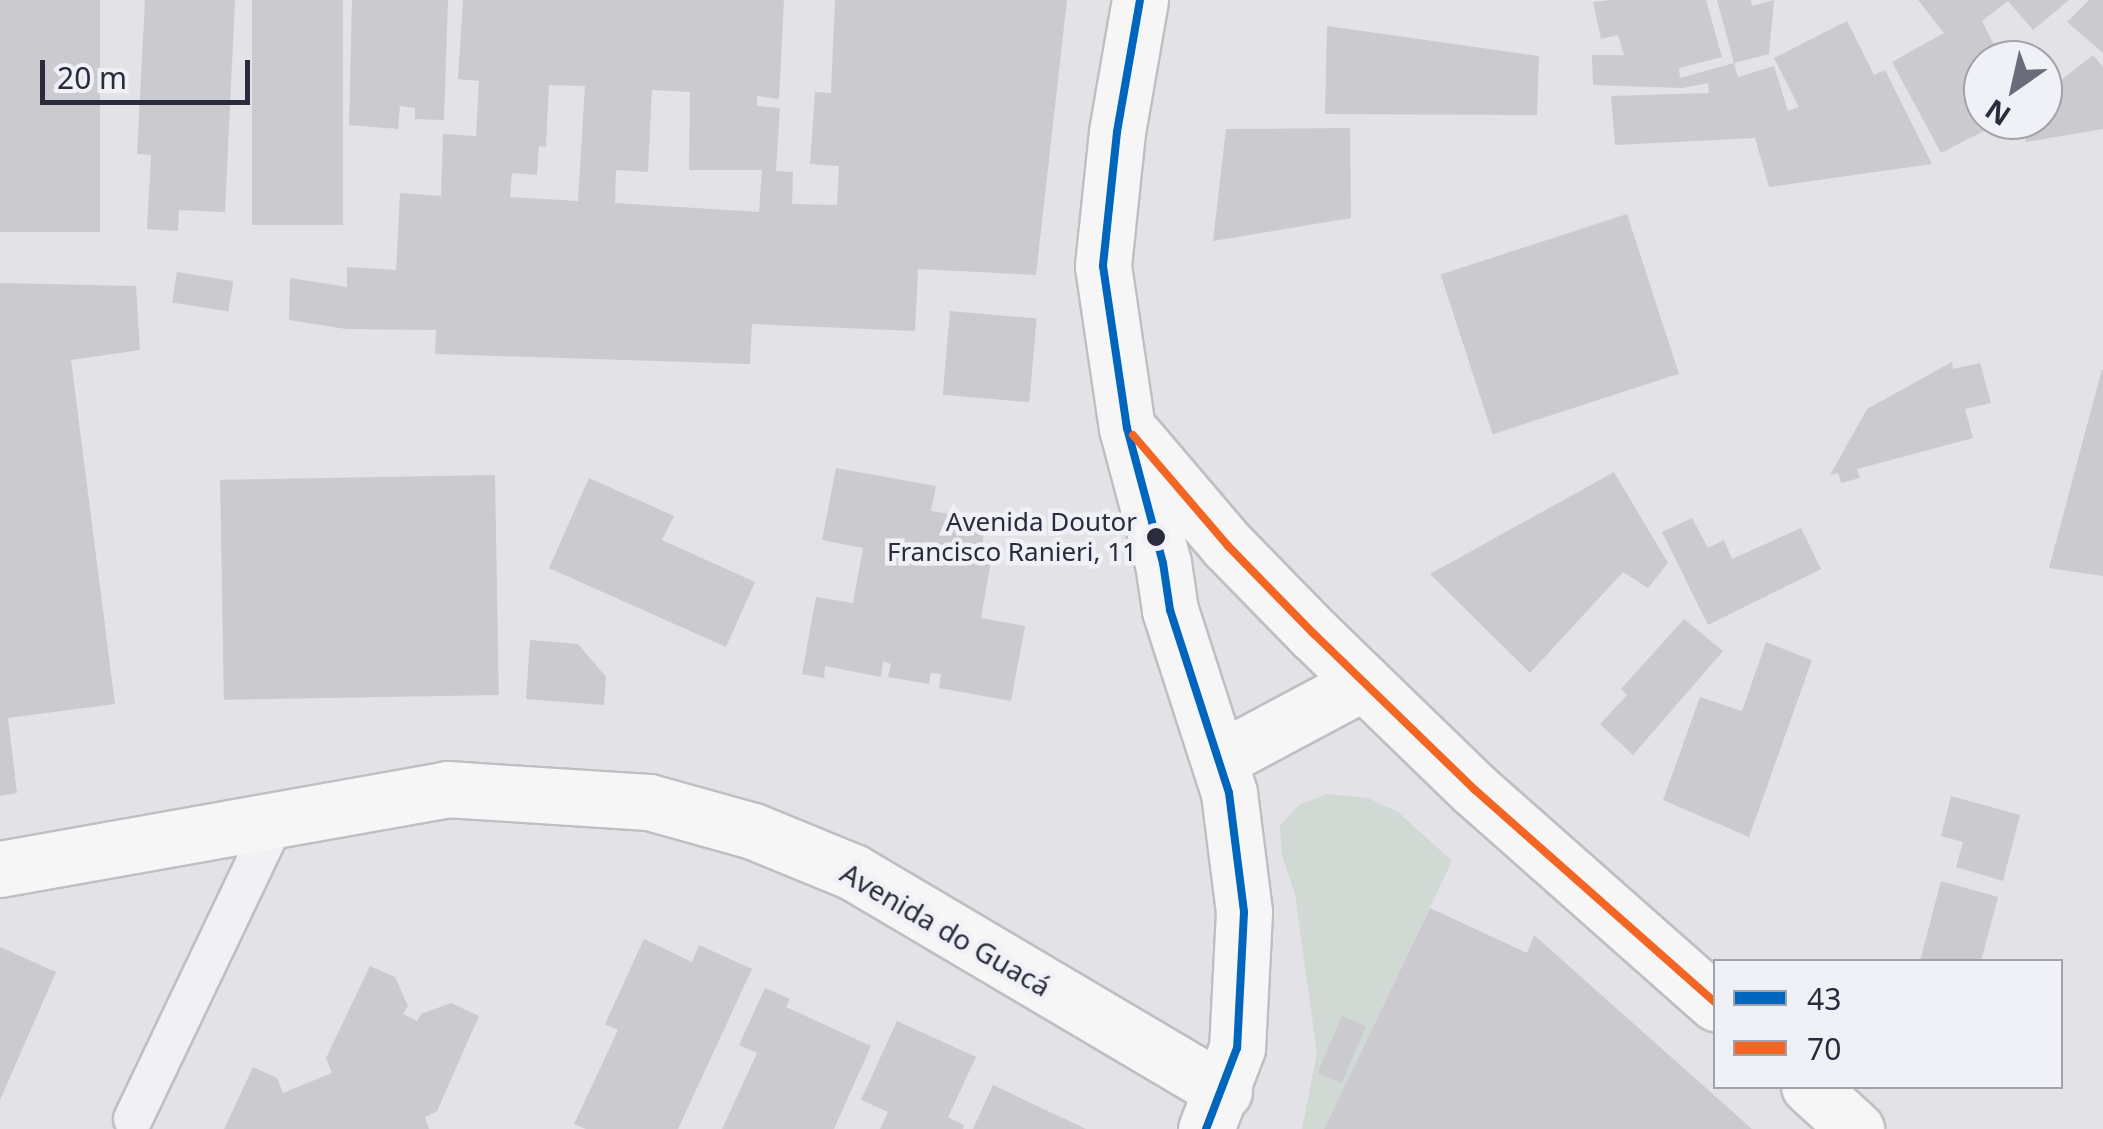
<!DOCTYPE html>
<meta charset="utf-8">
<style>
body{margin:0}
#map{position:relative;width:2103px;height:1129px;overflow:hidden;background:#e2e2e7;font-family:"Noto Sans",sans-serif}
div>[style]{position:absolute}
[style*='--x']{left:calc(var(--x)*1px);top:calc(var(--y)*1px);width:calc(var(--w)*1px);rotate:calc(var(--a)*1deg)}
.green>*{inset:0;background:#d1d9d4}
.building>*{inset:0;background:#cacacf;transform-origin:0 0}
.roads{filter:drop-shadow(2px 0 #bfbfc3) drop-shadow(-2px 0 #bfbfc3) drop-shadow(0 2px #bfbfc3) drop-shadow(0 -2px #bfbfc3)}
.lane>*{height:38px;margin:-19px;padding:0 19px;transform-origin:19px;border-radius:19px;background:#f1f1f4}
.secondary>*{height:55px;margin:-27.5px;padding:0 27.5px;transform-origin:27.5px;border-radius:27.5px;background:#f6f6f6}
.bus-1>*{height:8px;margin:-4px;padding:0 4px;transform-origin:4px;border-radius:4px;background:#0065bd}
.bus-2>*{height:8px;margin:-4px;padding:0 4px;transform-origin:4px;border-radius:4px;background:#f26522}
.dots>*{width:28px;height:28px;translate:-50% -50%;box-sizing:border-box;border:5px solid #f0f1f6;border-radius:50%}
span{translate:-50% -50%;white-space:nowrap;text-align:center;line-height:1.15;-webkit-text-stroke:9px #f0f1f6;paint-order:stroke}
.bus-label{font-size:26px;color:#2b2b3e}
.right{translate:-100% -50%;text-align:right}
.street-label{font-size:28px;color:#2b2b3e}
.legend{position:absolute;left:1713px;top:959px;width:350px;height:130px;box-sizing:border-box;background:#f0f1f6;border:2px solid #a1a2ac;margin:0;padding:12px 18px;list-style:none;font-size:30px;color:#2b2b3e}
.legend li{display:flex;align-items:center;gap:20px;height:50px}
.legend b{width:50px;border:2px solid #a1a2ac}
.north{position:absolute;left:1963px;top:40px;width:100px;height:100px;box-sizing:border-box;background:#f0f1f6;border:2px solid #a1a2ac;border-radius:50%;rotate:214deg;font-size:28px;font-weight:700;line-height:40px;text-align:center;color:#2b2b3e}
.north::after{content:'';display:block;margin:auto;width:35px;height:45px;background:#6b6b79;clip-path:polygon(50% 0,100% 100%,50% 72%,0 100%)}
.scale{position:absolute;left:40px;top:60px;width:210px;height:45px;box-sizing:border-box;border:5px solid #2b2b3e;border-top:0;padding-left:12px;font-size:30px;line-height:35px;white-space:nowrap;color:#2b2b3e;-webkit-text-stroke:8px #f0f1f6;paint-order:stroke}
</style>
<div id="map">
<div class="green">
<div style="clip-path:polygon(1327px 794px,1368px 798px,1398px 812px,1452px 861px,1324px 1129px,1302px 1129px,1317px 1053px,1295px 894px,1282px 855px,1280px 825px,1299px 805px)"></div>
</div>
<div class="building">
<div style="left:0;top:0;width:100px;height:232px"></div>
<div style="clip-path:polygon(145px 0,235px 0,225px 212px,179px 210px,178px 231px,147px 229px,151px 155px,137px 154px)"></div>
<div style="left:252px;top:0;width:91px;height:225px"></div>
<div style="clip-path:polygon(352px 0,448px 0,444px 120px,415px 119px,415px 108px,400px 106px,398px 129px,349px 125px)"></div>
<div style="clip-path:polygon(evenodd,463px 0,784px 0,779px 99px,757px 96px,757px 106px,780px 108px,776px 171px,793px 172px,792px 204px,837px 205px,839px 166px,810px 164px,815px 92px,831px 93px,835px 0,1067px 0,1036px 275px,918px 269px,915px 331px,752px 324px,750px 364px,435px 354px,436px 330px,346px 329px,289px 320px,290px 278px,347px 287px,347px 267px,396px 270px,400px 193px,441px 196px,443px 134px,476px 136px,479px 81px,458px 79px,463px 0,549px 85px,585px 86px,578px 201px,510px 197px,512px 173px,537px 175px,539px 146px,546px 147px,549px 85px,463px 0,652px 90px,690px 92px,689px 170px,762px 170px,759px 212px,615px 203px,616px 170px,648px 172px,652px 90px)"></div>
<div style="clip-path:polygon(1611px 0,1706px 0,1722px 57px,1679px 68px,1680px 78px,1734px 63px,1738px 77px,1774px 66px,1788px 111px,1799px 107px,1774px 58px,1847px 21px,1874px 75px,1885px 70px,1932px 164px,1769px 187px,1755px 138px,1615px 145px,1611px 96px,1709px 93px,1708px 83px,1683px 88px,1593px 85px,1592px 55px,1624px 55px,1618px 35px,1601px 39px,1593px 2px)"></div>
<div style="clip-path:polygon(1717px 0,1751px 0,1752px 6px,1774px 0,1769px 54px,1734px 63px)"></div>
<div style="clip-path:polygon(1918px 0,2069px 0,2033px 30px,2008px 1px,1982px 21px,2002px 60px,1983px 60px,1983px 120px,2005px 120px,1941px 153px,1892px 62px,1944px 33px)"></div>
<div style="clip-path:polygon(2089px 0,2103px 0,2103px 53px,2067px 22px)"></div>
<div style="clip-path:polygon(1327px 26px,1539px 56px,1537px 115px,1325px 114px)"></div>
<div style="clip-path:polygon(2028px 43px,2043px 60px,2006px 60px)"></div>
<div style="clip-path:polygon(2093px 55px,2103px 67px,2103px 129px,2026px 142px,2023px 121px,2043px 120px,2043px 60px,2060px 81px)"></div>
<div style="clip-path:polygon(1350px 128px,1351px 218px,1213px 241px,1226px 129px)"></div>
<div style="left:1627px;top:214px;width:168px;height:196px;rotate:72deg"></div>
<div style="left:177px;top:272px;width:57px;height:31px;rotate:9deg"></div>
<div style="clip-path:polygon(0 283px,136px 286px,140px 350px,71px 360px,115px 704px,8px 718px,17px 793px,0 796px)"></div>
<div style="left:950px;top:311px;width:87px;height:84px;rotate:5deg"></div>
<div style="clip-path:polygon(1952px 362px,1953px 369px,1980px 363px,1991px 403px,1965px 409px,1973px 438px,1857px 469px,1860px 478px,1841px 483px,1838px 473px,1830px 475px,1867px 409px)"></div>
<div style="clip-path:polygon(2102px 369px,2103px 369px,2103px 576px,2049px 568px)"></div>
<div style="clip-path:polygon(836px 468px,936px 486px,931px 511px,972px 518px,984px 534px,981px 549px,993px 550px,981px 618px,1025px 626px,1011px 701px,939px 688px,941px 674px,931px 673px,929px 684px,888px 677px,891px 664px,883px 661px,881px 677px,825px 666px,824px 678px,802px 674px,816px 597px,853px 603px,863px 548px,822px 540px)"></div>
<div style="clip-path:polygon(1614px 472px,1668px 563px,1648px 588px,1623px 572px,1530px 673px,1430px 574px)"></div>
<div style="left:495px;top:475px;width:220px;height:275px;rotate:89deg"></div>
<div style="clip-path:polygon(589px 478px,674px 516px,662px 540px,755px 582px,726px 647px,549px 568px)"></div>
<div style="clip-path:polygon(1692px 518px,1708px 548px,1724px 540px,1732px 559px,1801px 528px,1821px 569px,1708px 625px,1662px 532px)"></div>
<div style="clip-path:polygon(1684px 619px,1723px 651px,1633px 755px,1600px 724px,1627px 695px,1621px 689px)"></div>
<div style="clip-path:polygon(530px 640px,578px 644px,606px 677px,604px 705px,526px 699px)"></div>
<div style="clip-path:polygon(1766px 642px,1812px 660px,1749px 837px,1663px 800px,1700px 697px,1742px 711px)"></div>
<div style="clip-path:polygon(1951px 796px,2020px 815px,2003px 881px,1956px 867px,1963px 842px,1941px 836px)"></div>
<div style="clip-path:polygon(1941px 881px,1998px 897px,1981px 961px,1920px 961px)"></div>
<div style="clip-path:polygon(1430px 908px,1527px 953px,1534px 935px,1752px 1129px,1324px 1129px)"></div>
<div style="clip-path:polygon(644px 939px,692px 962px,699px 945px,752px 969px,678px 1129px,586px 1129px,574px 1124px,618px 1030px,605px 1024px)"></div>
<div style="clip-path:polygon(0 947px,56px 972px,0 1100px)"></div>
<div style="clip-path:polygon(370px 966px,395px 977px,408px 1006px,403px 1014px,417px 1021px,421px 1014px,451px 1003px,479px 1016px,437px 1111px,425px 1117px,429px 1129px,224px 1129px,253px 1067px,277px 1078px,283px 1093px,332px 1073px,326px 1058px)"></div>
<div style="clip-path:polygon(765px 988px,790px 999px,786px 1007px,871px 1046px,834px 1129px,722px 1129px,757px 1053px,739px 1045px)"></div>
<div style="left:1342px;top:1016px;width:26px;height:62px;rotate:23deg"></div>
<div style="clip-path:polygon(897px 1021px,976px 1057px,948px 1117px,964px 1125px,963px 1129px,880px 1129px,888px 1112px,861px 1100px)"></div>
<div style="clip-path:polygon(993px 1085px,1086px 1129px,973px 1129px)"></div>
</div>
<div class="roads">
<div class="lane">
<div style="--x:133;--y:1119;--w:328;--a:-64.5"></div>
</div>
<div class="secondary">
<div style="--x:1140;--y:0;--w:134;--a:99.9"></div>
<div style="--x:1117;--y:132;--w:135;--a:96"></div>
<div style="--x:1103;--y:266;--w:164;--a:81.6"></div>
<div style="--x:1127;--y:428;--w:140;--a:75.1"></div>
<div style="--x:1163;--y:563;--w:48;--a:81.5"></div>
<div style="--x:1170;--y:610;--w:192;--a:72.1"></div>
<div style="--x:1229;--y:793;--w:120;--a:82.8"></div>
<div style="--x:1244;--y:912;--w:136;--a:92.9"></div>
<div style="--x:1237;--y:1048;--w:87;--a:110.9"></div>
<div style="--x:1136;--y:438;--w:142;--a:49.6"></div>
<div style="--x:1228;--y:546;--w:123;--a:45.7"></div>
<div style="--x:1314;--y:634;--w:224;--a:44.1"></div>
<div style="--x:1475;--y:790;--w:322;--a:41.5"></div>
<div style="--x:1220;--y:759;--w:163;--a:-28.1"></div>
<div style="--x:0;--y:869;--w:454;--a:-10.1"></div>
<div style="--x:447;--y:789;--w:202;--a:3.7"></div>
<div style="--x:649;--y:802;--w:108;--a:15.6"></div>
<div style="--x:753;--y:831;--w:108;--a:22.3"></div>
<div style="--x:853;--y:872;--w:431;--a:30.6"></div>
<div style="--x:1809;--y:1086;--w:64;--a:42.5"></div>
</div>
</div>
<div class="bus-1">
<div style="--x:1140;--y:0;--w:134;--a:99.9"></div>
<div style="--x:1117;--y:132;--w:135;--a:96"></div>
<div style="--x:1103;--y:266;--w:164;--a:81.6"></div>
<div style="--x:1127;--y:428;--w:140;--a:75.1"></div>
<div style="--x:1163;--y:563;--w:48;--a:81.5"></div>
<div style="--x:1170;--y:610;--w:192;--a:72.1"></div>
<div style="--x:1229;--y:793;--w:120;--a:82.8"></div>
<div style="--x:1244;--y:912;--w:136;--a:92.9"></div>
<div style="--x:1237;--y:1048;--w:87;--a:110.9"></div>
</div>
<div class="bus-2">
<div style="--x:1133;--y:435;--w:146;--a:49.4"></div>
<div style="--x:1228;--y:546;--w:123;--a:45.7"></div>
<div style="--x:1314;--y:634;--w:224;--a:44.1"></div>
<div style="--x:1475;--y:790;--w:322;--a:41.5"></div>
</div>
<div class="dots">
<div style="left:1156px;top:537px;background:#2b2b3e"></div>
</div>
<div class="bus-label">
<span class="right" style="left:1137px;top:537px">Avenida Doutor<br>Francisco Ranieri, 11</span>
</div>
<div class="street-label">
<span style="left:946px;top:929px;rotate:30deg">Avenida do Guacá</span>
</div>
<ul class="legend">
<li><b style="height:12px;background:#0065bd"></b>43</li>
<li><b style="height:12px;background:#f26522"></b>70</li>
</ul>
<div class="north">N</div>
<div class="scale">20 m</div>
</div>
